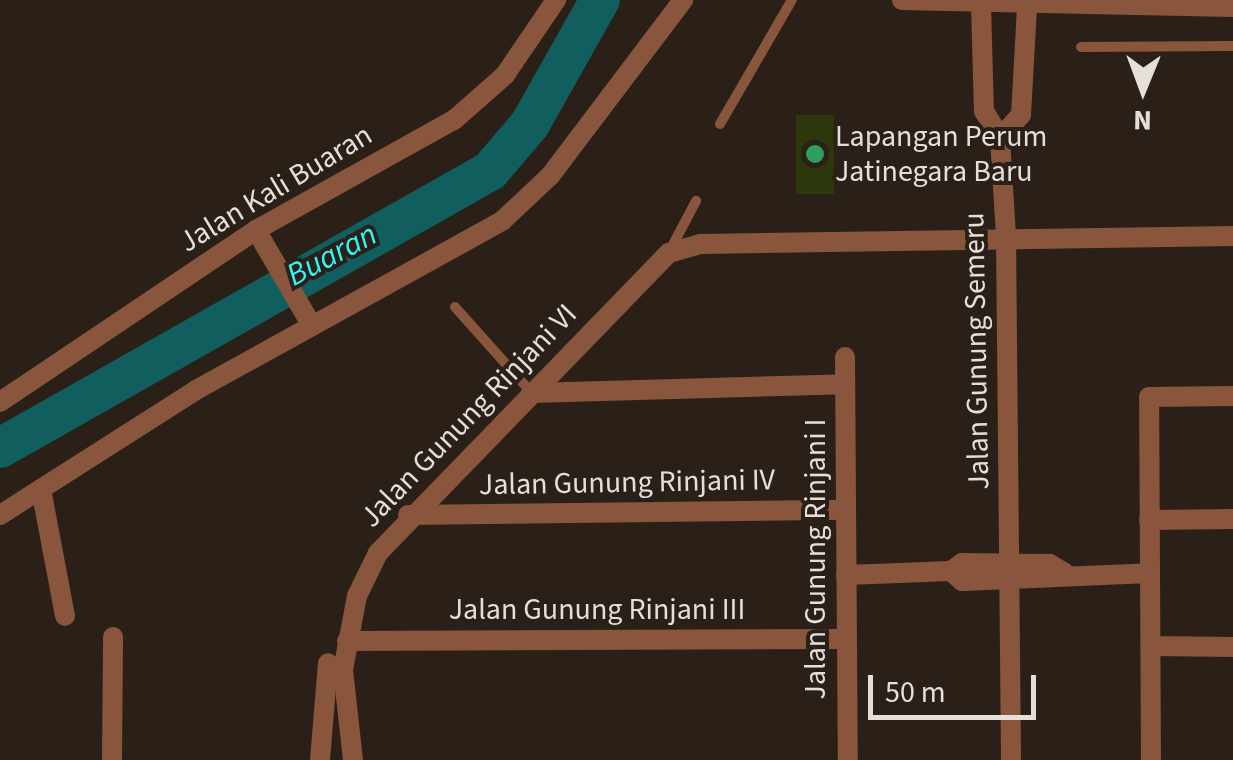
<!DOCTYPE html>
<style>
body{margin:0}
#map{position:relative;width:1233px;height:760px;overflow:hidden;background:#2a2018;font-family:"Source Sans 3",sans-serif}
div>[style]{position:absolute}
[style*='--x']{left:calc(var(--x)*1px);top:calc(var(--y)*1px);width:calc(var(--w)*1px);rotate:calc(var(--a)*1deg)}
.green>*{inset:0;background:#2c370b;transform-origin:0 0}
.river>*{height:40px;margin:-20px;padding:0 20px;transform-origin:20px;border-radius:20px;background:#115e5e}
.lane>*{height:10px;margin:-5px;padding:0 5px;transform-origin:5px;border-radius:5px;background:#89553c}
.street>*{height:20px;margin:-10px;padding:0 10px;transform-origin:10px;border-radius:10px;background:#89553c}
.dots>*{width:28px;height:28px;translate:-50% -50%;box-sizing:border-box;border:5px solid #2a2018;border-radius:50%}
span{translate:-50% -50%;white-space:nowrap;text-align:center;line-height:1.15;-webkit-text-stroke:8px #2a2018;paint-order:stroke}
.poi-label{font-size:30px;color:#e5dfd9}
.left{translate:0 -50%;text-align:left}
.street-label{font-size:30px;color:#e5dfd9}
.water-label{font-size:32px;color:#2ffafb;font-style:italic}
.north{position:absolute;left:1093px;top:40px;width:100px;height:100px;-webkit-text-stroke:8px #2a2018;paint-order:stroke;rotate:181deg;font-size:28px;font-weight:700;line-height:40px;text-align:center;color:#e5dfd9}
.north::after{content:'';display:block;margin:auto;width:35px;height:45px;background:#e5dfd9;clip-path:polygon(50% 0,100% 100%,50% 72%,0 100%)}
.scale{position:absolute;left:868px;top:675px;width:168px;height:45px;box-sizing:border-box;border:5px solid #e5dfd9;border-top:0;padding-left:12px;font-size:30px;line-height:35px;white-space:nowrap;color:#e5dfd9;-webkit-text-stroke:8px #2a2018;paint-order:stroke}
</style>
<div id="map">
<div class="green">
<div style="left:796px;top:115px;width:38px;height:79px"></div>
</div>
<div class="river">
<div style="--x:0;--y:448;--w:563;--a:-29.48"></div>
<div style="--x:490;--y:171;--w:62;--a:-49.6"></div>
<div style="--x:530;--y:124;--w:142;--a:-60.6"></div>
</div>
<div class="lane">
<div style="--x:1081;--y:47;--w:152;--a:-0.4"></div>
<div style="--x:720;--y:124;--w:143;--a:-59.9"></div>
<div style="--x:669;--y:252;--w:58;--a:-62.1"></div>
<div style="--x:455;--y:307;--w:114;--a:48.2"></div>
</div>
<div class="street">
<div style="--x:902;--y:0;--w:331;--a:1.2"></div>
<div style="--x:981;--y:5;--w:106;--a:88.4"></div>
<div style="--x:984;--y:111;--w:31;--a:59"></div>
<div style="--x:1000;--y:138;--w:98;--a:86.5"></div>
<div style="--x:1006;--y:236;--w:524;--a:89.45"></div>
<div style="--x:1000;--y:138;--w:31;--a:-48"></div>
<div style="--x:1021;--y:115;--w:108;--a:-86.8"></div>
<div style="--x:256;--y:230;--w:111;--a:59.7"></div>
<div style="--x:845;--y:357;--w:403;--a:89.6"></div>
<div style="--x:531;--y:393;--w:314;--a:-1.6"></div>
<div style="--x:0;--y:402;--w:308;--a:-33.9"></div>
<div style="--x:256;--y:230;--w:227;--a:-29.1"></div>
<div style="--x:454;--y:120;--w:68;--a:-41.4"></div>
<div style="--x:505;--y:75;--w:91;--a:-55.8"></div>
<div style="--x:41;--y:489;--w:129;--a:79.3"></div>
<div style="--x:0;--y:515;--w:232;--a:-32.5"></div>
<div style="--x:196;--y:390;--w:350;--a:-28.9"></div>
<div style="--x:502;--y:221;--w:66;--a:-43.2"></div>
<div style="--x:550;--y:176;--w:221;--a:-52.9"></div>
<div style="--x:408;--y:515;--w:438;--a:-0.7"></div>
<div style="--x:1149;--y:520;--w:84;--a:-0.7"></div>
<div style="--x:951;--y:571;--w:15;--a:42"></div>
<div style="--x:962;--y:581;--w:188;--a:-2.4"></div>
<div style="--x:846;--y:575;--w:105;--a:-2.2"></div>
<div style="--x:951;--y:571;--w:14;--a:-36"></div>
<div style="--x:962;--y:563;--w:88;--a:0.7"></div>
<div style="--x:1050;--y:564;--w:17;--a:31"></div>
<div style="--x:347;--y:641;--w:500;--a:-0.23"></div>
<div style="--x:1151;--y:646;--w:82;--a:0.7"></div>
<div style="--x:112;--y:760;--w:123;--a:-89.5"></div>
<div style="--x:320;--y:760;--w:97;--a:-85.3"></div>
<div style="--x:353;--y:760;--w:91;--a:-96.3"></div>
<div style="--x:343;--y:670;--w:75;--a:-79.3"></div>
<div style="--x:357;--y:596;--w:48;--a:-64"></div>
<div style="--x:378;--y:553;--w:418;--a:-45.9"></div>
<div style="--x:669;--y:253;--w:33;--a:-16"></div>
<div style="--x:701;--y:244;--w:532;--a:-0.86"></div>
<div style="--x:1151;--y:760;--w:363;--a:-90.3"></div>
<div style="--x:1149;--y:397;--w:84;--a:-0.7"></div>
</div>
<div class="dots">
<div style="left:815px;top:154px;background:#2e9e5b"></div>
</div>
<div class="poi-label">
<span class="left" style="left:835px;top:154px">Lapangan Perum<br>Jatinegara Baru</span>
</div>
<div class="street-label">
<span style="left:276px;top:189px;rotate:-31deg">Jalan Kali Buaran</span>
<span style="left:977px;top:351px;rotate:-91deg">Jalan Gunung Semeru</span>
<span style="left:469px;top:416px;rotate:-46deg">Jalan Gunung Rinjani VI</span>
<span style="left:627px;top:483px;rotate:-1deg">Jalan Gunung Rinjani IV</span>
<span style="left:816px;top:559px;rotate:-90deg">Jalan Gunung Rinjani I</span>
<span style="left:597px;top:610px">Jalan Gunung Rinjani III</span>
</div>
<div class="water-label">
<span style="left:332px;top:255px;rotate:-28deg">Buaran</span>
</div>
<div class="north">N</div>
<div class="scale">50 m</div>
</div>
